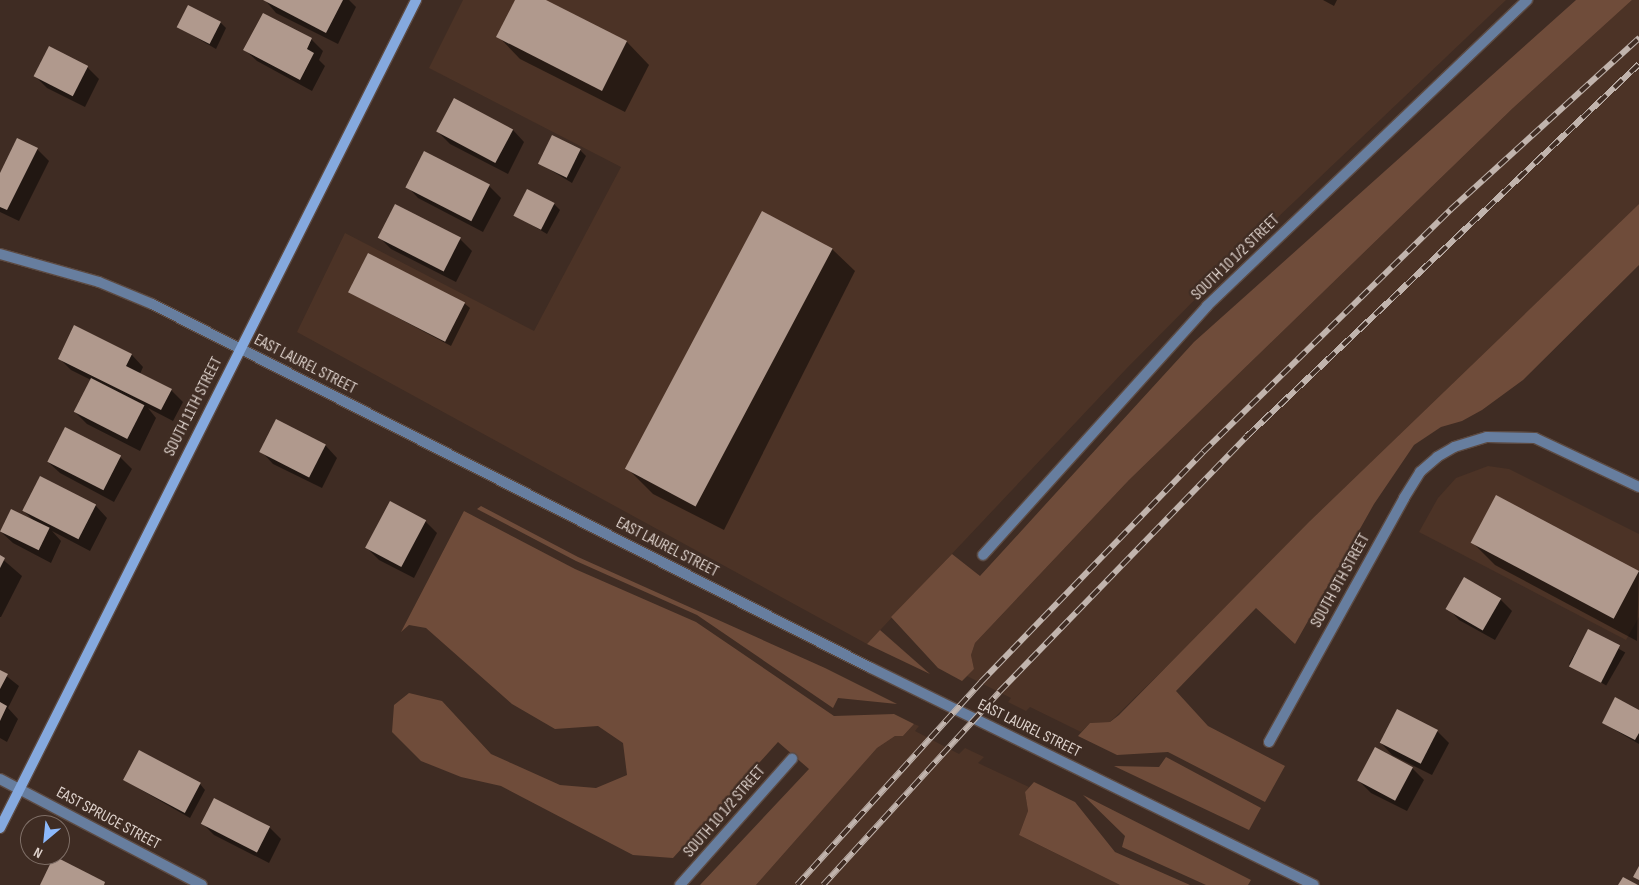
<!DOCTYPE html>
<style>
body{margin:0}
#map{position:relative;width:1639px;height:885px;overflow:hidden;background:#3f2c23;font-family:"Sofia Sans Condensed",sans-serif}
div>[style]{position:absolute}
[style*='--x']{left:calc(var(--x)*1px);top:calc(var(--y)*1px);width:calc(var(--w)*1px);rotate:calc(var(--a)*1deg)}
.built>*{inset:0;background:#4c3326}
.green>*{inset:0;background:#6f4c3a}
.shadow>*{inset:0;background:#0007;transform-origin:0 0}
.building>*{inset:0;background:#b0998d;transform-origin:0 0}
.roads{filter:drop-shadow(1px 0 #5c4a42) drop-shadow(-1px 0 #5c4a42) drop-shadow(0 1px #5c4a42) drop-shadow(0 -1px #5c4a42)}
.street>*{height:10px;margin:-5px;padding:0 5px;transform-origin:5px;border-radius:5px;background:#677e9f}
.secondary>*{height:10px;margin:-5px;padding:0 5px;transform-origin:5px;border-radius:5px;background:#85a9de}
.rail>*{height:5.5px;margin-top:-2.75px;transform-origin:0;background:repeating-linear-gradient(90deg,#3f2c23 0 11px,#c1b4ad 0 22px);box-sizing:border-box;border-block:1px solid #c1b4ad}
span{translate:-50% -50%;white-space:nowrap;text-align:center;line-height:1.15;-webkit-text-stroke:5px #3f2c23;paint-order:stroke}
.street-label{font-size:16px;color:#dfd3cd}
.north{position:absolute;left:20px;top:815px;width:50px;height:50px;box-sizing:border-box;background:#3f2c23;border:1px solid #7f6f67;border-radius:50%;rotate:208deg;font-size:14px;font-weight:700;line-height:20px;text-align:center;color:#dfd3cd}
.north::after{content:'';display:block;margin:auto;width:18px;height:22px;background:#8cb9fc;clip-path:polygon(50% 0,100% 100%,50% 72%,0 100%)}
</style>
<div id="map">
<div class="built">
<div style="clip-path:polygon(463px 0,1506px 0,1257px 237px,1127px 368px,867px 644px,297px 332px,345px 233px,534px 331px,621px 167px,429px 68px)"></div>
<div style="clip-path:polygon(1632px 0,1639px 0,1639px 204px,1110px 722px,1090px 723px,1081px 732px,1030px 707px,1026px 711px,1008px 702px,1011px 698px,967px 676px,974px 669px,971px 655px,975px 643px,1129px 480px,1513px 108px)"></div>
<div style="clip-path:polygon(1488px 466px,1509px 469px,1639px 534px,1639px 617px,1626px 640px,1419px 532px,1438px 498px,1456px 478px)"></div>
<div style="clip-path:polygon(914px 724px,919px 726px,915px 731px,959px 754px,965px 748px,984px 757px,978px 763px,1029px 787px,1025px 792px,1028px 811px,1019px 835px,1120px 885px,756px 885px,877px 748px,895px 736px,903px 736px)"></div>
</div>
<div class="green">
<div style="clip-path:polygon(1576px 0,1632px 0,1513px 108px,1129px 480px,975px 643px,971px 655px,974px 669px,962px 681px,938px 668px,891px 617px,952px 554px,980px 576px,1194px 342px)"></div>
<div style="clip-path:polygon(1639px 204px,1639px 265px,1523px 380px,1482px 410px,1462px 421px,1441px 427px,1414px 445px,1374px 504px,1295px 644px,1256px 608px,1176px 691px,1208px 726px,1285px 766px,1265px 802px,1168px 752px,1117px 755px,1078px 736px,1090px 723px,1110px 722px,1119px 715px,1309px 522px)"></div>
<div style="clip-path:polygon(481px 506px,578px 557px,825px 668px,897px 704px,838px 698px,833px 708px,697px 615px,576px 561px,477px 509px)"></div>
<div style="clip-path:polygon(464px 511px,575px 569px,696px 622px,834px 716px,894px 714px,914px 724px,903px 736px,895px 736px,877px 748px,756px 885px,700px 885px,809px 769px,778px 742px,673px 858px,633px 855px,501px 786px,461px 777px,421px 761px,392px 732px,394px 705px,409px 693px,442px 701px,491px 754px,560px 785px,596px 788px,627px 775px,623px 743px,598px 726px,555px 729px,512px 704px,426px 628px,409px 625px,401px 632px)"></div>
<div style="clip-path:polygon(880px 630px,930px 674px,867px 644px)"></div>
<div style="clip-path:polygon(1166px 757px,1261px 808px,1249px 830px,1114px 766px,1159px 767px)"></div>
<div style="clip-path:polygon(1034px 782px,1075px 802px,1115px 852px,1190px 885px,1120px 885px,1019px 835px,1028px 811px,1025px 792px)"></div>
<div style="clip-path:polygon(1083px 795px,1251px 880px,1248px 885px,1206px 885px,1122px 847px,1125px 836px)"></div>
</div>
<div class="shadow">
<div style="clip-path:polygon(265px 0,349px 0,356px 7px,338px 44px,276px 13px)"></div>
<div style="clip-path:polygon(516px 0,543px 0,627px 42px,649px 65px,625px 112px,520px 59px,498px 36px)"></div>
<div style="clip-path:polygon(1323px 0,1337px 0,1334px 6px)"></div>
<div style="clip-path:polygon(221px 23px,226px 28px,216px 49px,178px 27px)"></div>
<div style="clip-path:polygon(311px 39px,323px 51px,319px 60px,325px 66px,312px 91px,257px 61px,245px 50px)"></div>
<div style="clip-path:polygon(87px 67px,99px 79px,85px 107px,47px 88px,35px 76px)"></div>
<div style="clip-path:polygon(455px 100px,513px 130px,524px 142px,508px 174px,450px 144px,438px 132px)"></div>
<div style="clip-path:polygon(18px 140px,37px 149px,49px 161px,19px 221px,0 212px,0 176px)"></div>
<div style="clip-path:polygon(580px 150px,586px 156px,572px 183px,539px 163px)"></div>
<div style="clip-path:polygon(407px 186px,489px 186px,501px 198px,483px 232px,418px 198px)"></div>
<div style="clip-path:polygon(554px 204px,560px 210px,547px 234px,515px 215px)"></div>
<div style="clip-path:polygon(379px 237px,460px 239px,472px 251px,456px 282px,391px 249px)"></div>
<div style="clip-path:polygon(832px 249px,855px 271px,724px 530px,653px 494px,631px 472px)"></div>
<div style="clip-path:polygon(349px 292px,464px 303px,470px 308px,451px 346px)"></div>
<div style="clip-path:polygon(75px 327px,132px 355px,143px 367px,140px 374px,171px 390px,183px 402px,173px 421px,148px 408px,156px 418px,140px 451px,87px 424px,75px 412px,91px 380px,71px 370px,59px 358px)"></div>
<div style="clip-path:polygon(277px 421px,326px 446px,337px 458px,322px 488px,273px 464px,262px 452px)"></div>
<div style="clip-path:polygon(120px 457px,132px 469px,114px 502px,60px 473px,48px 462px)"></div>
<div style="clip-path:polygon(41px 478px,96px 506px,107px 518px,90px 551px,52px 531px,61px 541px,51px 563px,13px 543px,1px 532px,34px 521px,24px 511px)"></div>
<div style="clip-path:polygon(1497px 497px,1639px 572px,1637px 641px,1495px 565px,1473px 543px)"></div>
<div style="clip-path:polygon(425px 521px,437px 533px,414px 578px,379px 560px,367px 548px)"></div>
<div style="clip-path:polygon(0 557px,22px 576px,1px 617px,0 617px)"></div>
<div style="clip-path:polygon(1500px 599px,1512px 611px,1495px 640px,1459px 620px,1448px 608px)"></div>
<div style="left:1588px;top:631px;width:43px;height:38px;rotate:30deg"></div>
<div style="clip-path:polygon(0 671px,19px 686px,8px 708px,18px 719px,7px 742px,0 738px)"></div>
<div style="clip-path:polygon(1639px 711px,1639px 744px,1603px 723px)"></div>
<div style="clip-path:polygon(1437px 731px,1449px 743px,1432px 775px,1392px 755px,1381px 743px)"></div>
<div style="clip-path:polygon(1412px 768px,1424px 780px,1407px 811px,1371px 793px,1359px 781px)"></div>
<div style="clip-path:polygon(124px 780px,200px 784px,205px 790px,190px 818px)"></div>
<div style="clip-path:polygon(203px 824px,269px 827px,281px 839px,269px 863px,214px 835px)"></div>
</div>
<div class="building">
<div style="clip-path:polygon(263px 0,343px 0,326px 33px)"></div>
<div style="clip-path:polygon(515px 0,546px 0,627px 41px,602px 91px,496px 37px)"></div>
<div style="left:188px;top:5px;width:37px;height:25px;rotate:27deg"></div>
<div style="clip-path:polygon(263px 13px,312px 38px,307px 49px,314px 53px,300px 80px,243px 50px)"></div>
<div style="left:49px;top:46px;width:44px;height:34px;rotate:27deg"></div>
<div style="left:454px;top:98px;width:67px;height:38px;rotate:28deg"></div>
<div style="left:552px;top:135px;width:32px;height:32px;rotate:26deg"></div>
<div style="clip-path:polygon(17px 138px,38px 148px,7px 210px,0 207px,0 173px)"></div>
<div style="left:424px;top:151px;width:74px;height:41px;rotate:27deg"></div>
<div style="left:527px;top:189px;width:31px;height:30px;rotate:27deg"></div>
<div style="left:395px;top:204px;width:74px;height:38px;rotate:27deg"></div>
<div style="left:762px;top:211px;width:80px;height:292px;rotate:28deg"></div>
<div style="left:368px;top:253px;width:109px;height:44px;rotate:27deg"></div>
<div style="clip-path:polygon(74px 325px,132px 354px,126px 366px,172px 389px,161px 410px,58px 359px)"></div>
<div style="left:91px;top:378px;width:60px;height:38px;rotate:27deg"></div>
<div style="left:276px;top:419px;width:56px;height:37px;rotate:27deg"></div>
<div style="left:65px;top:427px;width:63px;height:39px;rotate:27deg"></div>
<div style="left:40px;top:476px;width:63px;height:39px;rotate:27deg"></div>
<div style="left:1496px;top:495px;width:162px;height:54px;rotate:28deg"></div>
<div style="left:390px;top:501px;width:41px;height:53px;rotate:28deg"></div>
<div style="left:11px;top:509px;width:43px;height:25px;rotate:26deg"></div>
<div style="clip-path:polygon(0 555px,5px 558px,0 568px)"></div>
<div style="left:1464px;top:577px;width:43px;height:37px;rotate:30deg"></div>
<div style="left:1588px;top:629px;width:36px;height:42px;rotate:27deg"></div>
<div style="clip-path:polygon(0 670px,8px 674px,0 689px)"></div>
<div style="clip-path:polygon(1615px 697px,1639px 710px,1639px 733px,1635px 740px,1602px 723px)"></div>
<div style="clip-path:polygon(0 702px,7px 706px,0 721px)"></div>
<div style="left:1397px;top:709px;width:46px;height:38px;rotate:27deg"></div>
<div style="left:1375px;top:747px;width:43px;height:38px;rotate:28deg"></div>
<div style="left:139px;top:750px;width:70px;height:34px;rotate:28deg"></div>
<div style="left:214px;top:798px;width:63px;height:29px;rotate:27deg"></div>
<div style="clip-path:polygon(54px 856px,105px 882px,104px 885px,40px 885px)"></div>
<div style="clip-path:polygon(1639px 866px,1639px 880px,1633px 877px)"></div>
<div style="clip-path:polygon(1623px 877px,1638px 885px,1618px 885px)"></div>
</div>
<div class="roads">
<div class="street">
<div style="--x:0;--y:254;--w:103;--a:15.8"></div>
<div style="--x:99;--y:282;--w:57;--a:22.5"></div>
<div style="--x:152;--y:304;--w:806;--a:26.85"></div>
<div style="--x:871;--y:668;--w:493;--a:26.1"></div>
<div style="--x:983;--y:555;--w:335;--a:-48"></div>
<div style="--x:1207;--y:306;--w:443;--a:-43.7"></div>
<div style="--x:1269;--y:742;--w:279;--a:-61"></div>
<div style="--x:1404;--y:498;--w:31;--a:-58"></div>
<div style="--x:1420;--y:472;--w:23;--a:-41"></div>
<div style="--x:1437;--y:457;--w:20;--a:-30"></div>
<div style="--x:1454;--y:447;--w:34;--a:-17"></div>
<div style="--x:1487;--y:437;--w:48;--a:1.2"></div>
<div style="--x:1535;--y:438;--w:115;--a:25.2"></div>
<div style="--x:0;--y:779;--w:228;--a:27.7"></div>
<div style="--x:680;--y:885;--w:169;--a:-48.4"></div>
</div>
<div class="secondary">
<div style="--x:0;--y:828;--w:927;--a:-63.32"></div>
</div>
</div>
<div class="rail">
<div style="--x:797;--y:885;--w:274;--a:-47.8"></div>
<div style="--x:981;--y:682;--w:320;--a:-46"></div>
<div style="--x:1203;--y:452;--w:346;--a:-44.4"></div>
<div style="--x:1450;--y:210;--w:256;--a:-42.3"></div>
<div style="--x:823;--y:885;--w:261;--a:-47.6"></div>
<div style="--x:999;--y:692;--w:356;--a:-45.9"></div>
<div style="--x:1247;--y:436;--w:540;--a:-43.5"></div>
</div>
<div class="street-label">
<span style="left:1236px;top:258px;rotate:-44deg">SOUTH 10 1/2 STREET</span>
<span style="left:305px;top:365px;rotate:27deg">EAST LAUREL STREET</span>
<span style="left:194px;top:407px;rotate:-63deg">SOUTH 11TH STREET</span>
<span style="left:667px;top:548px;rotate:27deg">EAST LAUREL STREET</span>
<span style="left:1341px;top:581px;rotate:-61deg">SOUTH 9TH STREET</span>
<span style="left:1029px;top:729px;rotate:26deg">EAST LAUREL STREET</span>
<span style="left:725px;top:812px;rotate:-49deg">SOUTH 10 1/2 STREET</span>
<span style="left:108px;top:819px;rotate:28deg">EAST SPRUCE STREET</span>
</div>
<div class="north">N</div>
</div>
